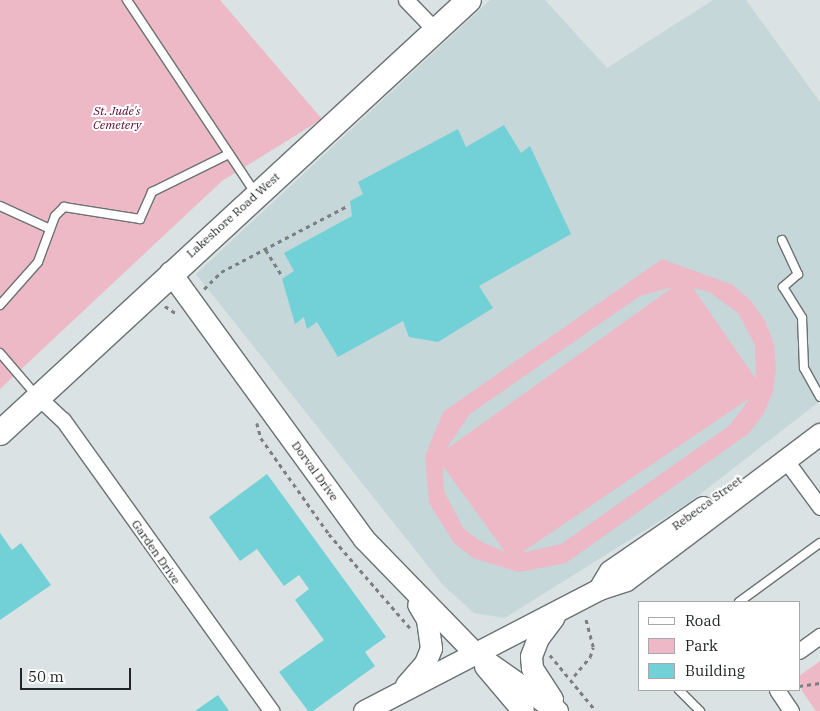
<!DOCTYPE html>
<style>
body{margin:0}
#map{position:relative;width:820px;height:711px;overflow:hidden;background:#dae2e3;font-family:"IBM Plex Serif",serif}
div>[style]{position:absolute}
[style*='--x']{left:calc(var(--x)*1px);top:calc(var(--y)*1px);width:calc(var(--w)*1px);rotate:calc(var(--a)*1deg)}
.built>*{inset:0;background:#c5d7d8}
.green>*{inset:0;background:#edb9c7}
.building>*{inset:0;background:#72d0d7}
.path>*{height:2.5px;margin-top:-1.25px;transform-origin:0;background:repeating-linear-gradient(90deg,#7a7f80 0 4px,transparent 0 8px)}
.roads{filter:drop-shadow(1px 0 #6b7273) drop-shadow(-1px 0 #6b7273) drop-shadow(0 1px #6b7273) drop-shadow(0 -1px #6b7273)}
.service>*{height:8px;margin:-4px;padding:0 4px;transform-origin:4px;border-radius:4px;background:#fff}
.minor>*{height:15px;margin:-7.5px;padding:0 7.5px;transform-origin:7.5px;border-radius:7.5px;background:#fff}
.secondary>*{height:21px;margin:-10.5px;padding:0 10.5px;transform-origin:10.5px;border-radius:10.5px;background:#fff}
.primary>*{height:24px;margin:-12px;padding:0 12px;transform-origin:12px;border-radius:12px;background:#fff}
span{translate:-50% -50%;white-space:nowrap;text-align:center;line-height:1.15;-webkit-text-stroke:4px #fff;paint-order:stroke}
.park-label{font-size:12px;color:#5c042c;font-style:italic}
.street-label{font-size:12px;color:#222525}
.legend{position:absolute;left:638px;top:601px;width:162px;height:90px;box-sizing:border-box;background:#fff;border:1px solid #a7a8a8;margin:0;padding:6px 9px;list-style:none;font-size:15px;color:#222525}
.legend li{display:flex;align-items:center;gap:10px;height:25px}
.legend b{width:25px;border:1px solid #a7a8a8}
.scale{position:absolute;left:20px;top:668px;width:111px;height:22px;box-sizing:border-box;border:2px solid #222525;border-top:0;padding-left:6px;font-size:15px;line-height:18px;white-space:nowrap;color:#222525;-webkit-text-stroke:4px #fff;paint-order:stroke}
</style>
<div id="map">
<div class="built">
<div style="clip-path:polygon(490px 0,545px 0,607px 68px,713px 0,746px 0,820px 102px,820px 401px,690px 502px,505px 618px,474px 613px,443px 585px,196px 274px)"></div>
</div>
<div class="green">
<div style="clip-path:polygon(0 0,220px 0,322px 119px,222px 181px,0 389px)"></div>
<div style="clip-path:polygon(evenodd,662px 259px,733px 285px,751px 301px,765px 321px,774px 344px,776px 368px,773px 392px,763px 415px,748px 434px,566px 563px,519px 572px,473px 558px,454px 543px,429px 503px,425px 456px,443px 412px,662px 259px,673px 287px,448px 448px,447px 448px,470px 414px,640px 296px,673px 287px,662px 259px,693px 288px,709px 292px,738px 313px,755px 345px,756px 379px,693px 288px,662px 259px,750px 398px,729px 426px,561px 544px,521px 553px,750px 398px,662px 259px,443px 466px,505px 552px,480px 541px,463px 528px,444px 491px,443px 466px)"></div>
<div style="clip-path:polygon(820px 661px,820px 711px,816px 711px,802px 691px,799px 676px)"></div>
</div>
<div class="building">
<div style="clip-path:polygon(504px 125px,521px 153px,530px 146px,571px 234px,479px 286px,493px 308px,438px 342px,409px 337px,403px 321px,338px 357px,317px 322px,307px 329px,304px 317px,295px 324px,282px 279px,294px 271px,284px 253px,352px 216px,350px 201px,363px 194px,358px 182px,458px 129px,466px 147px)"></div>
<div style="clip-path:polygon(267px 474px,386px 637px,365px 652px,375px 666px,313px 711px,308px 711px,279px 672px,324px 640px,295px 600px,309px 589px,299px 575px,284px 586px,257px 549px,240px 561px,209px 517px)"></div>
<div style="clip-path:polygon(0 533px,12px 550px,21px 543px,51px 585px,0 620px)"></div>
<div style="clip-path:polygon(218px 695px,229px 711px,195px 711px)"></div>
</div>
<div class="path">
<div style="--x:266;--y:250;--w:28;--a:58"></div>
<div style="--x:204;--y:289;--w:24;--a:-45"></div>
<div style="--x:221;--y:272;--w:142;--a:-27.6"></div>
<div style="--x:165;--y:306;--w:14;--a:34"></div>
<div style="--x:257;--y:423;--w:16;--a:75"></div>
<div style="--x:261;--y:438;--w:118;--a:54.7"></div>
<div style="--x:329;--y:534;--w:124;--a:49.2"></div>
<div style="--x:550;--y:655;--w:72;--a:50.6"></div>
<div style="--x:574;--y:676;--w:25;--a:-50"></div>
<div style="--x:590;--y:657;--w:10;--a:-73"></div>
<div style="--x:593;--y:647;--w:31;--a:-105"></div>
<div style="--x:799;--y:686;--w:21;--a:-8"></div>
</div>
<div class="roads">
<div class="service">
<div style="--x:127;--y:0;--w:232;--a:56.4"></div>
<div style="--x:0;--y:206;--w:55;--a:24.7"></div>
<div style="--x:782;--y:240;--w:38;--a:65"></div>
<div style="--x:798;--y:274;--w:20;--a:139"></div>
<div style="--x:783;--y:287;--w:36;--a:58"></div>
<div style="--x:802;--y:318;--w:50;--a:87.7"></div>
<div style="--x:804;--y:368;--w:33;--a:61"></div>
<div style="--x:0;--y:305;--w:57;--a:-48.5"></div>
<div style="--x:38;--y:262;--w:49;--a:-69.7"></div>
<div style="--x:55;--y:216;--w:13;--a:-45"></div>
<div style="--x:64;--y:207;--w:77;--a:9"></div>
<div style="--x:140;--y:219;--w:30;--a:-66"></div>
<div style="--x:152;--y:192;--w:86;--a:-26.3"></div>
<div style="--x:0;--y:353;--w:55;--a:49.4"></div>
<div style="--x:739;--y:602;--w:100;--a:-36.1"></div>
<div style="--x:679;--y:690;--w:30;--a:45"></div>
</div>
<div class="minor">
<div style="--x:406;--y:0;--w:43;--a:45.9"></div>
<div style="--x:38;--y:397;--w:34;--a:43"></div>
<div style="--x:63;--y:420;--w:358;--a:54.4"></div>
<div style="--x:787;--y:462;--w:56;--a:53.7"></div>
<div style="--x:799;--y:651;--w:26;--a:-36"></div>
<div style="--x:777;--y:690;--w:25;--a:56"></div>
</div>
<div class="secondary">
<div style="--x:170;--y:272;--w:330;--a:54"></div>
<div style="--x:364;--y:539;--w:161;--a:45.8"></div>
<div style="--x:476;--y:654;--w:99;--a:35.1"></div>
<div style="--x:599;--y:589;--w:21;--a:-59"></div>
<div style="--x:610;--y:571;--w:113;--a:-34.5"></div>
<div style="--x:485;--y:666;--w:59;--a:49.8"></div>
<div style="--x:406;--y:685;--w:29;--a:-49"></div>
<div style="--x:425;--y:663;--w:16;--a:-68"></div>
<div style="--x:431;--y:648;--w:29;--a:-98"></div>
<div style="--x:427;--y:619;--w:17;--a:-121"></div>
<div style="--x:552;--y:699;--w:37;--a:-123"></div>
<div style="--x:532;--y:668;--w:12;--a:-95"></div>
<div style="--x:531;--y:656;--w:19;--a:-69"></div>
<div style="--x:538;--y:638;--w:26;--a:-53"></div>
<div style="--x:364;--y:711;--w:265;--a:-27.4"></div>
<div style="--x:599;--y:589;--w:28;--a:-18"></div>
<div style="--x:626;--y:580;--w:243;--a:-37"></div>
</div>
<div class="primary">
<div style="--x:0;--y:433;--w:638;--a:-42.71"></div>
</div>
</div>
<div class="park-label">
<span style="left:117px;top:118px">St. Jude's<br>Cemetery</span>
</div>
<div class="street-label">
<span style="left:233px;top:215px;rotate:-42deg">Lakeshore Road West</span>
<span style="left:315px;top:471px;rotate:54deg">Dorval Drive</span>
<span style="left:707px;top:503px;rotate:-36deg">Rebecca Street</span>
<span style="left:156px;top:552px;rotate:55deg">Garden Drive</span>
</div>
<ul class="legend">
<li><b style="height:6px;background:#fff"></b>Road</li>
<li><b style="height:14px;background:#edb9c7"></b>Park</li>
<li><b style="height:14px;background:#72d0d7"></b>Building</li>
</ul>
<div class="scale">50 m</div>
</div>
